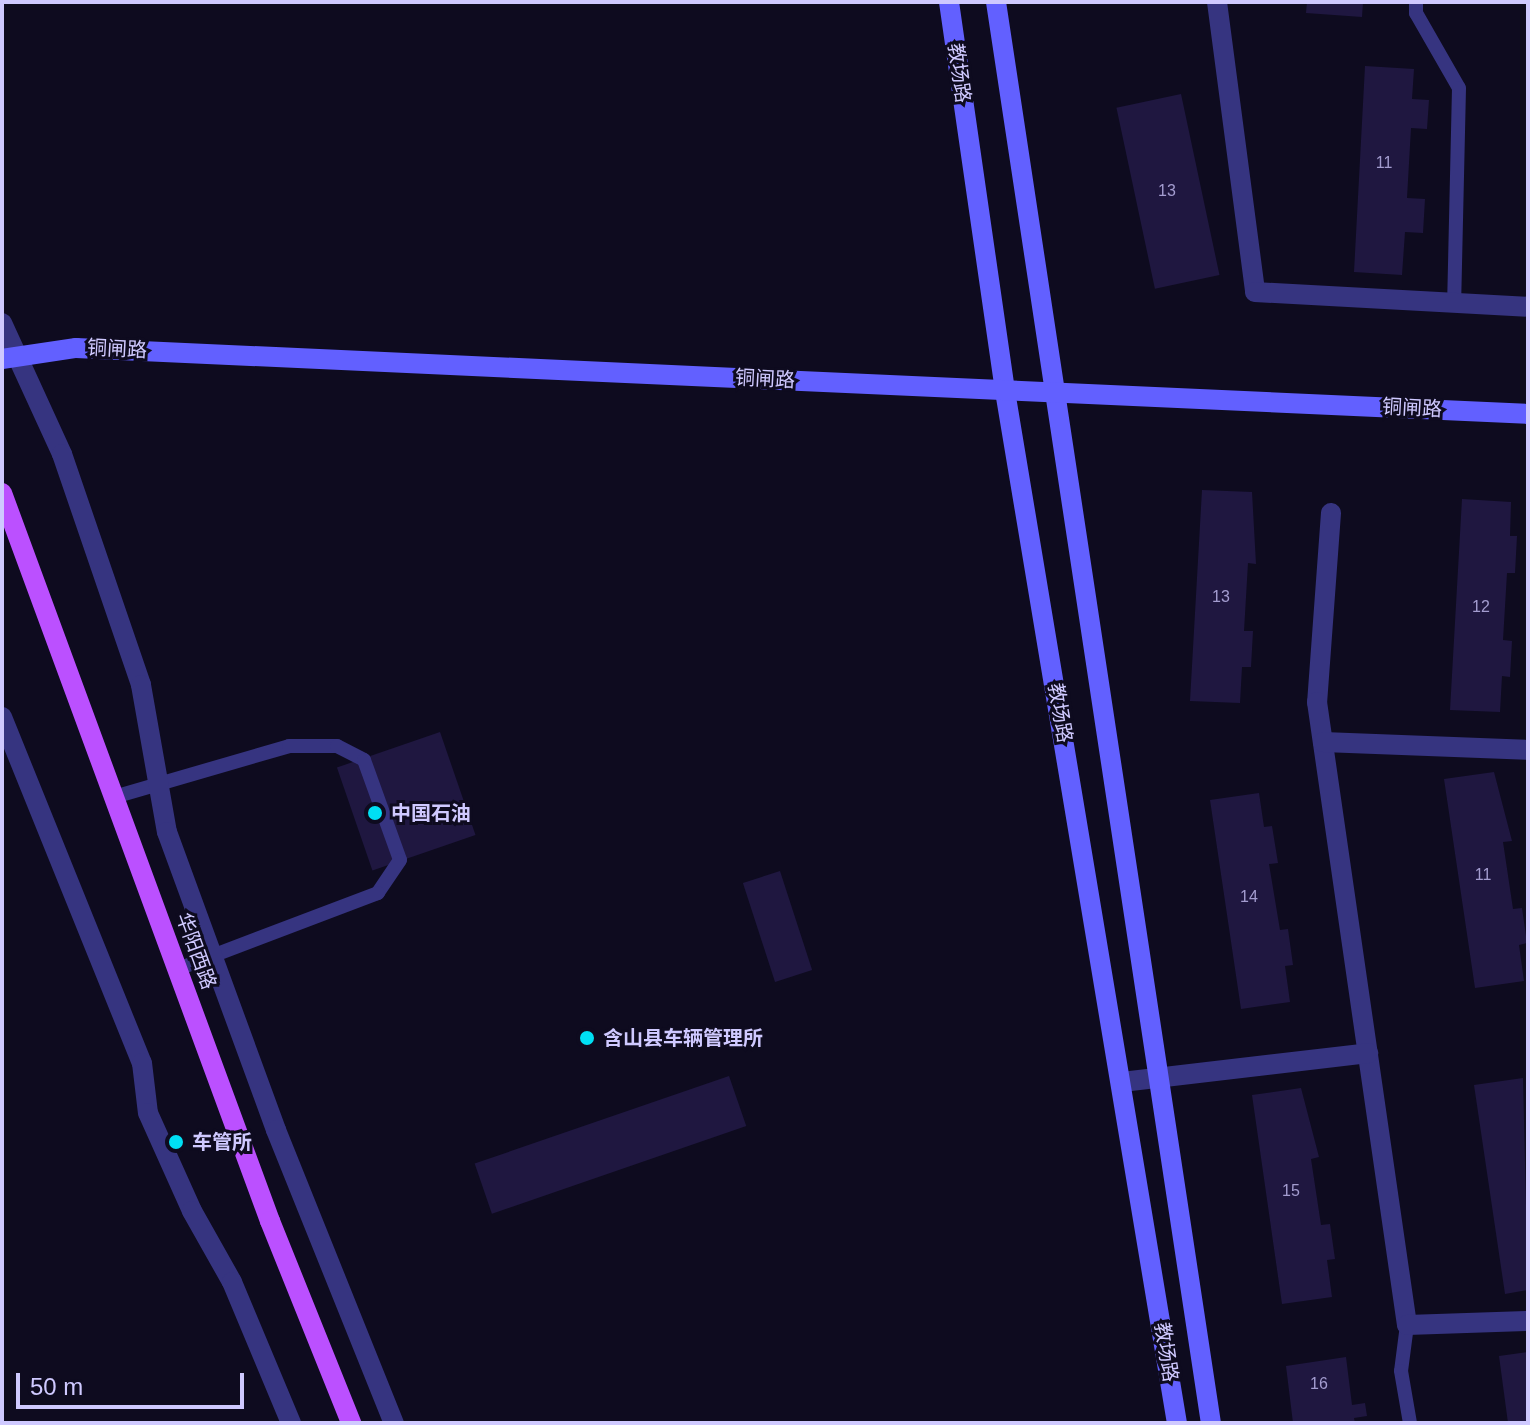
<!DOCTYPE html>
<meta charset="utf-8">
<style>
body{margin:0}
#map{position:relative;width:1530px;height:1425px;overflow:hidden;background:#0e0b1f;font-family:Arial,"Noto Sans SC",sans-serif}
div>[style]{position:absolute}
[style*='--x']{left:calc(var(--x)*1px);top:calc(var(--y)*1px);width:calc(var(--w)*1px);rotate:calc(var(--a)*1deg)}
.building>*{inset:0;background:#1f1740;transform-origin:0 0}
.lane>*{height:14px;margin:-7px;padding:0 7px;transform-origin:7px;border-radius:7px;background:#363480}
.street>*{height:20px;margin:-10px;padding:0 10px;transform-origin:10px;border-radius:10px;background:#363480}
.secondary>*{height:20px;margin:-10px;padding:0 10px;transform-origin:10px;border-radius:10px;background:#6260ff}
.primary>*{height:20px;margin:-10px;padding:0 10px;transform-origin:10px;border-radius:10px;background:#bb50ff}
.dots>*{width:22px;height:22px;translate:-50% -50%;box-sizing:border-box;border:4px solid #0e0b1f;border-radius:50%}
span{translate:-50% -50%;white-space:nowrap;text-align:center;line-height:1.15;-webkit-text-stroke:6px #0e0b1f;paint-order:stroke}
.number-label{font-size:16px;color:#a39ccf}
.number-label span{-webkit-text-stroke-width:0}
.street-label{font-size:20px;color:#cfc9ff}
.poi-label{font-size:20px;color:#cfc9ff;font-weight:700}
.left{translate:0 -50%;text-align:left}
.frame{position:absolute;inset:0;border:4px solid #cfc9ff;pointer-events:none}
.scale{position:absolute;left:16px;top:1373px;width:228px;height:36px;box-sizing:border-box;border:4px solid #cfc9ff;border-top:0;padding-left:10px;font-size:24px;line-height:28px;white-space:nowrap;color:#cfc9ff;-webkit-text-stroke:6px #0e0b1f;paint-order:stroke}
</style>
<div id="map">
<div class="building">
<div style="clip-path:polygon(1307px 2px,1363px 2px,1362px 17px,1306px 13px)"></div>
<div style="clip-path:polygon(1365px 66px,1414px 69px,1412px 99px,1429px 100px,1427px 129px,1411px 128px,1407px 198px,1425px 199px,1423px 233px,1405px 232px,1402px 275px,1354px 272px)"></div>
<div style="left:1181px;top:94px;width:185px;height:66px;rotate:78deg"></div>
<div style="clip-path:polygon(1202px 490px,1252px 492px,1256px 564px,1248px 563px,1244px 631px,1253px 631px,1251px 667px,1242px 667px,1240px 703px,1190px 701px)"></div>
<div style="clip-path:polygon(1462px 499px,1511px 502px,1510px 536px,1517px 536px,1515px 573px,1507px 573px,1503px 640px,1512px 641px,1510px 677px,1502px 676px,1500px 712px,1450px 710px)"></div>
<div style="left:440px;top:732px;width:109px;height:109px;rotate:71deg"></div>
<div style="clip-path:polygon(1494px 772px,1512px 841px,1503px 842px,1513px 909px,1522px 908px,1527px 943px,1519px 945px,1524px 981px,1475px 988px,1444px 779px)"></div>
<div style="clip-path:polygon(1259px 793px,1264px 827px,1272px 826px,1278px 863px,1269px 864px,1280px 930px,1288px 929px,1293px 965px,1285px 966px,1290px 1002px,1241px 1009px,1210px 800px)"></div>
<div style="left:780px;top:871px;width:104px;height:39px;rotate:72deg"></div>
<div style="left:729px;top:1076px;width:53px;height:269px;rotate:71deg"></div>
<div style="clip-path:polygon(1523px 1078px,1528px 1290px,1505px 1294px,1474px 1085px)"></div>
<div style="clip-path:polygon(1301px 1088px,1319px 1157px,1311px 1159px,1321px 1225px,1330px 1224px,1335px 1259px,1327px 1260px,1332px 1297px,1282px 1304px,1252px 1095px)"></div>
<div style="clip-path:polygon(1528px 1352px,1528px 1423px,1508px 1423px,1499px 1356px)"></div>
<div style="clip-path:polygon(1346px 1357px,1352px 1405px,1365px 1403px,1367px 1416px,1354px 1418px,1355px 1423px,1293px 1423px,1286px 1366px)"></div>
</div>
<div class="lane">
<div style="--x:1416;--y:2;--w:11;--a:90"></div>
<div style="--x:1416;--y:13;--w:86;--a:60.2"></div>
<div style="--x:1459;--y:88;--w:216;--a:91.3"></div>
<div style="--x:114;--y:797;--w:182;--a:-16.2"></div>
<div style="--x:289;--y:746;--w:48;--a:0"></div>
<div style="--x:337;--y:746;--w:30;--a:27"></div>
<div style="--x:364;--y:760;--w:106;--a:70.2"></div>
<div style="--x:400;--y:860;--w:40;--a:124"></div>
<div style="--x:378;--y:893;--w:214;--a:159.2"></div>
<div style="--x:1407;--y:1325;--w:46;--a:97.4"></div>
<div style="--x:1401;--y:1371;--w:53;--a:80.2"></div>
</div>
<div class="street">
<div style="--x:1217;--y:2;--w:292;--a:82.5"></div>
<div style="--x:1255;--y:292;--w:273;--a:3.1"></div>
<div style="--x:2;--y:323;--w:144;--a:65.4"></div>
<div style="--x:62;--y:454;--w:244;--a:71.1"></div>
<div style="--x:141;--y:685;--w:149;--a:80"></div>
<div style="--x:167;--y:832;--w:317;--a:69.9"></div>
<div style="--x:276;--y:1130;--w:316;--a:68.1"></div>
<div style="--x:1331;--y:513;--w:190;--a:94.2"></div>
<div style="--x:1317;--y:702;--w:629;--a:81.78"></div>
<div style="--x:1407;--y:1325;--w:121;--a:-1.9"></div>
<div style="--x:2;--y:717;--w:373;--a:68"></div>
<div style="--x:142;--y:1063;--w:50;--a:83.2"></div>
<div style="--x:148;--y:1113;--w:107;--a:65.8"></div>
<div style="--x:192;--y:1211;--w:81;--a:60.6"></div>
<div style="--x:232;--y:1282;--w:153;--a:67.3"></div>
<div style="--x:1323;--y:742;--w:205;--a:2.2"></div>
<div style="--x:1122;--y:1082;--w:248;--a:-6.7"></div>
</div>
<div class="secondary">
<div style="--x:949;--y:2;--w:393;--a:81.8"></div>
<div style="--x:1005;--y:391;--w:1046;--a:80.54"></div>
<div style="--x:996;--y:2;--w:1437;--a:81.4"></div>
<div style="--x:2;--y:359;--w:75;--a:-8.5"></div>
<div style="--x:76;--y:348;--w:1453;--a:2.6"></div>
</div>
<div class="primary">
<div style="--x:2;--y:493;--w:776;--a:69.79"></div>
<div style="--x:270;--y:1221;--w:218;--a:68.1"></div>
</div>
<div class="dots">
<div style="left:375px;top:813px;background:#00dff4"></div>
<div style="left:587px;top:1038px;background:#00dff4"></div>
<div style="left:176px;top:1142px;background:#00dff4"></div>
</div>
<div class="number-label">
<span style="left:1384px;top:163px">11</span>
<span style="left:1167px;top:191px">13</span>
<span style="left:1221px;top:597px">13</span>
<span style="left:1481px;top:607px">12</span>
<span style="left:1483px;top:875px">11</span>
<span style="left:1249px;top:897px">14</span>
<span style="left:1291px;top:1191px">15</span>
<span style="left:1319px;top:1384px">16</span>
</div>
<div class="street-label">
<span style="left:959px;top:73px;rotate:82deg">教场路</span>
<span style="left:117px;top:349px;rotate:3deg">铜闸路</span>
<span style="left:765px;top:379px;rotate:3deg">铜闸路</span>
<span style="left:1412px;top:408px;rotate:3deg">铜闸路</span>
<span style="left:1060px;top:713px;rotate:80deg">教场路</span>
<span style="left:196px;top:951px;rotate:70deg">华阳西路</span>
<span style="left:1166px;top:1352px;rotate:81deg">教场路</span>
</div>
<div class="poi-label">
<span class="left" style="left:391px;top:813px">中国石油</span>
<span class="left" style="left:603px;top:1038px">含山县车辆管理所</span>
<span class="left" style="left:192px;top:1142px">车管所</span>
</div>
<div class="frame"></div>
<div class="scale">50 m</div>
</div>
